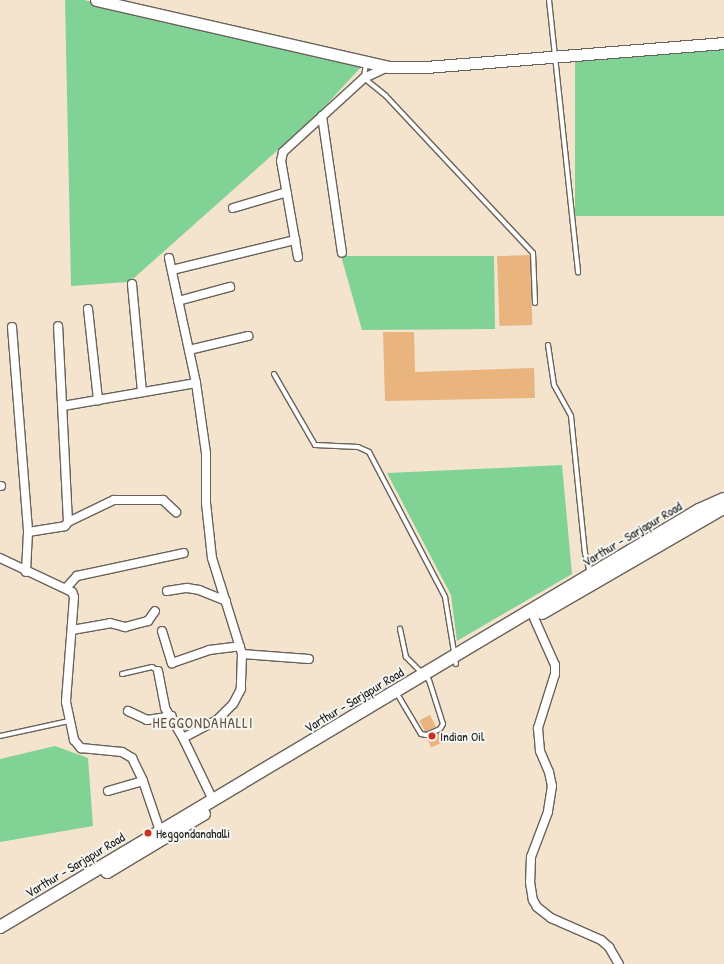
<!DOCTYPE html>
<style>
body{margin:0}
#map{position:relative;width:724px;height:964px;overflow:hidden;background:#f4e4ce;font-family:"Patrick Hand",sans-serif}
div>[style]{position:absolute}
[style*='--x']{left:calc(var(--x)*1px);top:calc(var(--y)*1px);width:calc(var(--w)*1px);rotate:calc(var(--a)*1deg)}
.green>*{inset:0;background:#80d395;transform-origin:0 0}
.building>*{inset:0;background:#e9b47e;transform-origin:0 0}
.roads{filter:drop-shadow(1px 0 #68625a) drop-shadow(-1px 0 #68625a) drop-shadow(0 1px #68625a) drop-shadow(0 -1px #68625a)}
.lane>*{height:4px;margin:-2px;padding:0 2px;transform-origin:2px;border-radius:2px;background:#fff}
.street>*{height:8px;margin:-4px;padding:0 4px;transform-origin:4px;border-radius:4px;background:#fff}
.secondary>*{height:11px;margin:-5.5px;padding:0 5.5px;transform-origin:5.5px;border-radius:5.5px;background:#fff}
.primary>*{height:12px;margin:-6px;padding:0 6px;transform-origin:6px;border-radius:6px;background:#fff}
.dots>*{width:11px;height:11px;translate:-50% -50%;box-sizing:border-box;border:2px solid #f6f6f2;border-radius:50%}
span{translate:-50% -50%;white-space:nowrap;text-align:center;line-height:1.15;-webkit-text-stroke:4px #f6f6f2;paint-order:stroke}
.street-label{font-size:13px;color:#1c1c1c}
.poi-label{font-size:13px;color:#1c1c1c}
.left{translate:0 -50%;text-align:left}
.quarter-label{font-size:15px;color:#64513e;letter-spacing:1px}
</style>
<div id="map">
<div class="green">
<div style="clip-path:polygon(65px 0,84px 0,362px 66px,315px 117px,134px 278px,127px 282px,71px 286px)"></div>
<div style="left:724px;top:50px;width:166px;height:149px;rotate:90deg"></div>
<div style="clip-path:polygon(341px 256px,494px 256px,495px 329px,362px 330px)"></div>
<div style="clip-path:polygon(562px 465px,572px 574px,457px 641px,451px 595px,387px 473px)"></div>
<div style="clip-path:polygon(55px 746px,88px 758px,93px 826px,0 842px,0 759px)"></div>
</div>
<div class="building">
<div style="left:530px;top:255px;width:70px;height:33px;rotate:88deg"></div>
<div style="clip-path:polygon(383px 332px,414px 332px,415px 372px,534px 368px,535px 398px,385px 401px)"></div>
<div style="left:430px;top:715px;width:13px;height:12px;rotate:63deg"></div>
<div style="left:439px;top:733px;width:10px;height:13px;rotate:66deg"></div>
</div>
<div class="roads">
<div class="lane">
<div style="--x:549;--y:0;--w:274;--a:83.9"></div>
<div style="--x:366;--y:63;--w:15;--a:98"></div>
<div style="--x:364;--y:78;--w:28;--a:39"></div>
<div style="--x:386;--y:96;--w:215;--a:46.9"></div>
<div style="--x:533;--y:253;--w:50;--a:87.7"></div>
<div style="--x:548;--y:345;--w:40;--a:81.5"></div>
<div style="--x:554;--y:385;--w:35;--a:61"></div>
<div style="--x:571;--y:416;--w:138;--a:84.2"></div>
<div style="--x:585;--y:553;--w:21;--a:76"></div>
<div style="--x:274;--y:374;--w:82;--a:60"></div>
<div style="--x:315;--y:445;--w:43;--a:2.7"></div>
<div style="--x:358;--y:447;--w:12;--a:24"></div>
<div style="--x:369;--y:452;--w:164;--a:62.3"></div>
<div style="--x:445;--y:597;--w:68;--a:80.7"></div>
<div style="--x:122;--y:674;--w:31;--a:-13"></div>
<div style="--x:152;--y:667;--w:7;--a:34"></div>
<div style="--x:399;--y:697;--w:43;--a:59.3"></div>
<div style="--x:421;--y:734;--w:5;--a:11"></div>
<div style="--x:426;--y:735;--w:15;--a:-23"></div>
<div style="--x:440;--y:729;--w:6;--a:-59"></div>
<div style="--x:443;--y:724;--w:46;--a:-107.7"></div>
<div style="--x:429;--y:680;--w:33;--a:-135"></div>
<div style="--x:406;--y:657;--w:29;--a:-102"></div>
<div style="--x:0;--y:736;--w:71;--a:-12.3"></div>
</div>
<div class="street">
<div style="--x:322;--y:116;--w:138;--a:81.7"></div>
<div style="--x:233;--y:208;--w:56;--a:-16.5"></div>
<div style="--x:298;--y:257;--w:97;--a:-100"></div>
<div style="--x:281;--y:161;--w:9;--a:-77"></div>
<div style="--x:283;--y:152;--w:110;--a:-42.4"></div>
<div style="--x:364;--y:78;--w:26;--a:-25"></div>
<div style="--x:169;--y:258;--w:128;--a:77.8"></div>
<div style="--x:196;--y:383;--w:71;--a:81.9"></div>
<div style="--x:206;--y:453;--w:50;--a:90"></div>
<div style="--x:206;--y:503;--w:55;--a:83.8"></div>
<div style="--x:212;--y:558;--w:101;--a:72.6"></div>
<div style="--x:242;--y:654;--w:35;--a:92"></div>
<div style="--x:241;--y:689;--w:17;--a:118"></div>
<div style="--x:233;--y:704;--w:23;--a:135"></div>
<div style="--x:217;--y:720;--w:38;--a:152"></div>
<div style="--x:183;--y:738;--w:69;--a:64.2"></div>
<div style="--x:172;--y:270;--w:127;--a:-13.7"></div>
<div style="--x:132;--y:284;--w:108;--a:84.7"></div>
<div style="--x:178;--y:301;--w:54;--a:-15.1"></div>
<div style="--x:88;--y:309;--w:92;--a:83.7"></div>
<div style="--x:12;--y:327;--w:206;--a:85.5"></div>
<div style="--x:28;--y:532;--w:40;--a:92.9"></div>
<div style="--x:189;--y:350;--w:61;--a:-13.3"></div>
<div style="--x:63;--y:406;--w:135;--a:-9.8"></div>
<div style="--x:0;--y:486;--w:1;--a:0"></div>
<div style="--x:68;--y:522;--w:51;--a:-25.6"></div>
<div style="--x:114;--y:500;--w:49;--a:0"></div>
<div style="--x:163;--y:500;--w:18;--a:43"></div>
<div style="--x:28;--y:532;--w:37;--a:-9"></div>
<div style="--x:65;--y:526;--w:5;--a:-53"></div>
<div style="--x:68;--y:522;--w:196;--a:-92.9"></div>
<div style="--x:0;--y:558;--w:80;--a:25.3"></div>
<div style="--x:72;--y:592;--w:5;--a:68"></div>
<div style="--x:74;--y:597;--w:105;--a:94.4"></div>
<div style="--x:66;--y:702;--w:39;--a:78"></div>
<div style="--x:74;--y:740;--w:11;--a:49"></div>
<div style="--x:81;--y:748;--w:41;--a:5.6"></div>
<div style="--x:122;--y:752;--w:12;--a:31"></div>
<div style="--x:132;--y:758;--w:25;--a:64"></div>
<div style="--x:143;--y:781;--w:53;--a:71.2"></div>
<div style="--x:67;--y:587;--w:15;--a:-48"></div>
<div style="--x:77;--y:576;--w:109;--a:-12.1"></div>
<div style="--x:167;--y:591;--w:20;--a:-9"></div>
<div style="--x:187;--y:588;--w:12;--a:9"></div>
<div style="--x:199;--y:590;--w:29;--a:22"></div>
<div style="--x:534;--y:618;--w:51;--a:65.9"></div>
<div style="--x:555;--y:665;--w:9;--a:90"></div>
<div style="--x:555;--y:674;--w:57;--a:107.5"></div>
<div style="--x:538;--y:728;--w:23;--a:85"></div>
<div style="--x:540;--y:751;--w:23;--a:67"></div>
<div style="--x:549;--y:772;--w:14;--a:78"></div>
<div style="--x:552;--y:786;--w:26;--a:99"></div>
<div style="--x:548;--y:812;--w:48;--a:110.7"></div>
<div style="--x:531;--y:857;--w:25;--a:92"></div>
<div style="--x:530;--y:882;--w:18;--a:81"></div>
<div style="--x:533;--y:900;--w:8;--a:60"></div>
<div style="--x:537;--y:907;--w:18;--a:38"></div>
<div style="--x:551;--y:918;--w:55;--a:23.7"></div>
<div style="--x:601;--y:940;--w:11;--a:41"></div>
<div style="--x:609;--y:947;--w:20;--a:60"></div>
<div style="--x:72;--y:630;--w:39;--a:-10"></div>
<div style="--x:110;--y:623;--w:16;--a:15"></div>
<div style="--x:125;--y:627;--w:24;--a:-15"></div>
<div style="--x:148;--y:621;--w:12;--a:-55"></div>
<div style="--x:162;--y:631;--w:34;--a:73"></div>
<div style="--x:172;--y:663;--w:39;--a:-19"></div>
<div style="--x:209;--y:650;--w:31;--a:-7"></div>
<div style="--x:242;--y:654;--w:67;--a:4.3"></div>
<div style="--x:158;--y:671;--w:38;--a:79"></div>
<div style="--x:165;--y:708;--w:35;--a:59"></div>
<div style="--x:128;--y:711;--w:21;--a:25"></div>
<div style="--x:147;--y:720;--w:25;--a:-9"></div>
<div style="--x:108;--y:791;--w:36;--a:-16"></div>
</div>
<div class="secondary">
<div style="--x:96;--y:0;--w:300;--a:12.9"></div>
<div style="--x:388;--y:67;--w:38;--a:0"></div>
<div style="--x:426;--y:67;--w:299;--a:-4.6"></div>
</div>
<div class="primary">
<div style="--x:542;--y:613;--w:209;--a:-30.1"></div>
<div style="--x:107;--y:872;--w:113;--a:-30.9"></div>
<div style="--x:0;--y:927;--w:814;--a:-30.82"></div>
<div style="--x:699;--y:510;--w:27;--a:-24"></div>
</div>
</div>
<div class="dots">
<div style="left:432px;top:736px;background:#c8321e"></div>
<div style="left:148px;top:833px;background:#c8321e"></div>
</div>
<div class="street-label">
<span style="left:632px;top:534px;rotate:-31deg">Varthur - Sarjapur Road</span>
<span style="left:354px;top:700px;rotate:-31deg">Varthur - Sarjapur Road</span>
<span style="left:75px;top:865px;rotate:-31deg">Varthur - Sarjapur Road</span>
</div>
<div class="poi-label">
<span class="left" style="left:440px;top:736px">Indian Oil</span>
<span class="left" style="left:156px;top:833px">Heggondanahalli</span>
</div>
<div class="quarter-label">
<span style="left:203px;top:723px">HEGGONDAHALLI</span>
</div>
</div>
